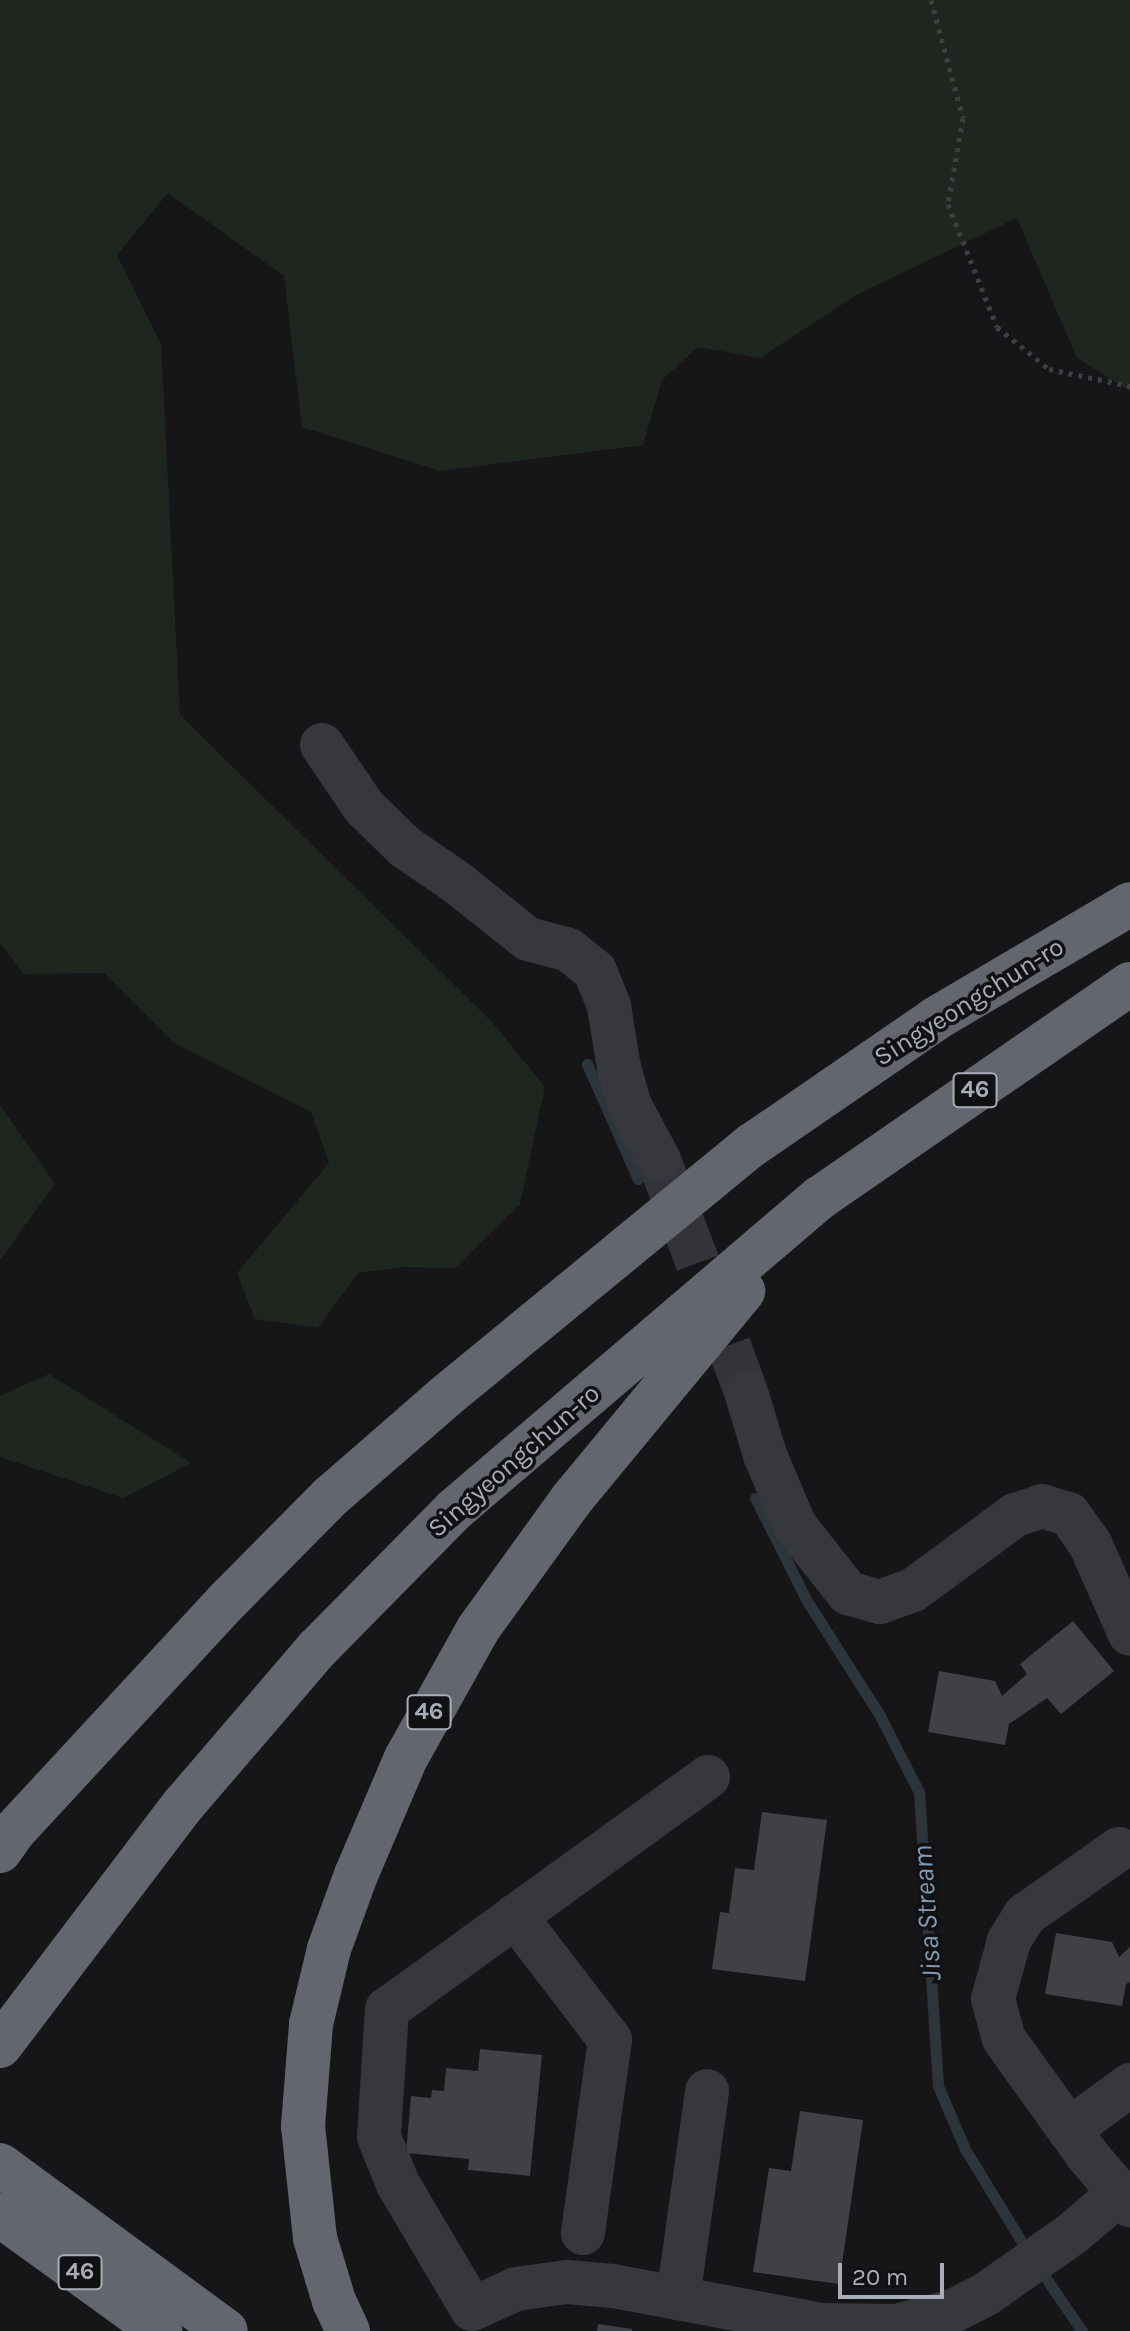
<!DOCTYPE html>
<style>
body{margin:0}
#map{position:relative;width:1130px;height:2331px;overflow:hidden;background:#161618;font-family:Karla,sans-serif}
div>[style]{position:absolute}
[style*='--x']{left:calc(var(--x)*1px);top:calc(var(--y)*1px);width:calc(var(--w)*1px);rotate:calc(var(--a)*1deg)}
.green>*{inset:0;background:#1e261f}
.stream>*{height:11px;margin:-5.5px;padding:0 5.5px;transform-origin:5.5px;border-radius:5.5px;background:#2c353c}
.building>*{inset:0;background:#404145}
.minor-tunnel>*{height:44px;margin-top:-22px;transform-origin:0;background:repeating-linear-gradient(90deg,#333438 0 44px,transparent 0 66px)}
.path>*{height:5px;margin-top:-2.5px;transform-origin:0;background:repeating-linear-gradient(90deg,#3d3f44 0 4px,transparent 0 10px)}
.minor>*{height:44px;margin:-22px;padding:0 22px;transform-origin:22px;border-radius:22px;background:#37383d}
.highway>*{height:44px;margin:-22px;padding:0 22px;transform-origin:22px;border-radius:22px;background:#63666e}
span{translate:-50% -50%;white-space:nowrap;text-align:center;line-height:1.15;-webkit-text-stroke:7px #111113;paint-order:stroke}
.shield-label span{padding:2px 6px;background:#111113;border:2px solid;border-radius:6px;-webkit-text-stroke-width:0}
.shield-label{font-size:24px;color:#a8adb8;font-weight:700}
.street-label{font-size:26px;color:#a8adb8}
.water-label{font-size:28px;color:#7f9bb3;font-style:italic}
.scale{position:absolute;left:838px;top:2263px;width:106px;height:36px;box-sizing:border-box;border:4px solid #a8adb8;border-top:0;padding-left:10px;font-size:24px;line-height:28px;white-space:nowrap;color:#a8adb8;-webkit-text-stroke:6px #111113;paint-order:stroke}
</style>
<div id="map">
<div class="green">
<div style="clip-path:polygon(0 0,1130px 0,1130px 391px,1077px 358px,1017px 218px,858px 294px,760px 358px,698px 347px,662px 380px,643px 445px,440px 471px,302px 427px,284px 276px,168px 193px,117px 255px,161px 344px,180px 715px,493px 1023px,545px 1087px,520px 1204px,455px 1268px,402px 1267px,358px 1273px,318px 1328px,255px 1319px,237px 1273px,329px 1163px,311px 1112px,174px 1043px,104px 973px,24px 974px,0 943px)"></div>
<div style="clip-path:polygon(0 1105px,55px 1184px,0 1260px)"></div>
<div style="clip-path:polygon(49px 1374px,191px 1463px,123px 1498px,0 1457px,0 1396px)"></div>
</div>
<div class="stream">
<div style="--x:587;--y:1064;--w:126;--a:66.1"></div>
<div style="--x:755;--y:1498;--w:115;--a:63.2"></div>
<div style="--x:807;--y:1601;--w:134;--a:57.5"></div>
<div style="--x:879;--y:1714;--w:88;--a:62.9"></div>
<div style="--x:919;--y:1792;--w:295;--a:86.3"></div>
<div style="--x:938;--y:2086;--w:69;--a:66.8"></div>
<div style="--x:965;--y:2149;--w:123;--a:58.6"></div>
<div style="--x:1039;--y:2268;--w:76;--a:55.7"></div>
</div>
<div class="building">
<div style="clip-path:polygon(1073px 1621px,1114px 1671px,1061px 1714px,1047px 1698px,1009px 1724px,1005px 1745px,928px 1732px,939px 1671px,995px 1681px,1002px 1696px,1027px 1674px,1020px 1664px)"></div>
<div style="clip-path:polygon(762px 1812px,827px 1820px,805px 1981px,712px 1969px,720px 1912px,729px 1913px,735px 1868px,754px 1870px)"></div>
<div style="clip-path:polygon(1056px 1933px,1112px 1942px,1119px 1957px,1130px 1947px,1130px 1982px,1126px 1984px,1122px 2006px,1045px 1994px)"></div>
<div style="clip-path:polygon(480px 2049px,542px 2055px,530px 2176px,468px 2170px,469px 2159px,406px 2153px,411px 2096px,431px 2098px,432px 2090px,444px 2091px,446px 2068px,478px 2071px)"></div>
<div style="clip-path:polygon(800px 2111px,863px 2120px,839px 2284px,753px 2272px,769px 2168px,791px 2171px)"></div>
<div style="clip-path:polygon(598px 2324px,632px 2329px,632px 2331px,597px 2331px)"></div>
</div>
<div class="minor-tunnel">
<div style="--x:659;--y:1160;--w:248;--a:69.4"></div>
</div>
<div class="path">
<div style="--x:931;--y:0;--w:122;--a:74.8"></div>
<div style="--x:963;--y:118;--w:87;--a:99.9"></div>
<div style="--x:948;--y:204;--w:132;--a:68.3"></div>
<div style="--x:997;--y:327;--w:67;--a:38.9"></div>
<div style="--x:1049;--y:369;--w:83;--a:11.9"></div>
</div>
<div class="minor">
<div style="--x:322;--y:745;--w:75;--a:55.9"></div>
<div style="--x:364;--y:807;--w:57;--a:44.3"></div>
<div style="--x:405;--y:847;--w:60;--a:34.2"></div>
<div style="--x:455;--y:881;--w:93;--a:38.5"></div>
<div style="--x:528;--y:939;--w:42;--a:15"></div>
<div style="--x:569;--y:950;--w:33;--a:39"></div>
<div style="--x:595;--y:971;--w:38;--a:68"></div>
<div style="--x:609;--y:1006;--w:63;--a:80.8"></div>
<div style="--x:619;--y:1068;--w:40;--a:74"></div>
<div style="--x:630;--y:1106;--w:61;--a:61.8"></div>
<div style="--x:746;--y:1392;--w:66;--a:73.2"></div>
<div style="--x:765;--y:1455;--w:77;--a:67.1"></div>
<div style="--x:795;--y:1526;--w:85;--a:51.7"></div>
<div style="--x:848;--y:1593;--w:33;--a:16"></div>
<div style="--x:880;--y:1602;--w:35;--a:-20"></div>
<div style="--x:913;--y:1590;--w:127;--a:-36.3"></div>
<div style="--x:1015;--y:1515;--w:28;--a:-18"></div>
<div style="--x:1042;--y:1506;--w:28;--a:17"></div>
<div style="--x:1069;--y:1514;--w:39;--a:55"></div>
<div style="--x:1091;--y:1546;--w:96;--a:66.1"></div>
<div style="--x:708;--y:1777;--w:396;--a:144.1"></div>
<div style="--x:387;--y:2009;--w:128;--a:93.6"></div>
<div style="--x:379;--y:2137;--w:51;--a:68"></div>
<div style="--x:398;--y:2184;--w:145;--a:59.4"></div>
<div style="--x:472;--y:2309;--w:48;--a:-24.4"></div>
<div style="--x:516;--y:2289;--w:51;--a:-7.8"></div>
<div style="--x:567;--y:2282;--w:46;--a:5"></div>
<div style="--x:613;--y:2286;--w:212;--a:10.6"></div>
<div style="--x:821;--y:2325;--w:75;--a:0.8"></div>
<div style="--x:896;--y:2326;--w:59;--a:-14.7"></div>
<div style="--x:953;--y:2311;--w:37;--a:-27"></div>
<div style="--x:986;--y:2294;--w:106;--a:-35"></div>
<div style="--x:1073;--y:2233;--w:62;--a:-40.4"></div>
<div style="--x:1119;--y:1849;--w:115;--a:144.9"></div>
<div style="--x:1025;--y:1915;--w:31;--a:122"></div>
<div style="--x:1009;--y:1941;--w:60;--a:105.4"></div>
<div style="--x:993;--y:1999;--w:41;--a:74.6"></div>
<div style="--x:1004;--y:2039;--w:144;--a:54.3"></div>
<div style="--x:1088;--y:2156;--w:65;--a:49.4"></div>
<div style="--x:515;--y:1916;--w:156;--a:52.5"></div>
<div style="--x:610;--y:2040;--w:195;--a:98"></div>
<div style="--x:1069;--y:2130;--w:76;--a:-36.4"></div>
<div style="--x:678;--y:2298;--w:209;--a:-82"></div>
</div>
<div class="highway">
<div style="--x:0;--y:1851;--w:24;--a:-55"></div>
<div style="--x:14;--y:1831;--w:316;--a:-47.2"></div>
<div style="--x:229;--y:1599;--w:144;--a:-45.3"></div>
<div style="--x:330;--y:1497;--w:154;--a:-41"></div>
<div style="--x:446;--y:1396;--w:396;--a:-39.4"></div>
<div style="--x:752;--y:1145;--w:222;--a:-34.5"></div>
<div style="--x:935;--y:1019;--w:226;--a:-30.5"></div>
<div style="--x:0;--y:2046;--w:304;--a:-52.8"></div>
<div style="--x:184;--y:1804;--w:204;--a:-49.4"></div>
<div style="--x:317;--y:1649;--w:195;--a:-45.4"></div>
<div style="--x:454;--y:1510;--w:482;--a:-40.5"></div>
<div style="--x:821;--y:1197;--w:375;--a:-34.6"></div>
<div style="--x:0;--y:2165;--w:280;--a:36.3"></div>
<div style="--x:0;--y:2215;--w:198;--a:35.9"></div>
<div style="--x:348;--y:2331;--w:33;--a:-115"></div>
<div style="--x:334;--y:2301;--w:66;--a:-106.8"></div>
<div style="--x:315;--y:2238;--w:113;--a:-96.1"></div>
<div style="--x:303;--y:2126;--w:102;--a:-85.5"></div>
<div style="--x:311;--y:2024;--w:77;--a:-76.5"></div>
<div style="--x:329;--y:1949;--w:79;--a:-70"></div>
<div style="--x:356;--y:1875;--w:127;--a:-66.9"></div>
<div style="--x:406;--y:1758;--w:148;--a:-60.8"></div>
<div style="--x:478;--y:1629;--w:159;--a:-54.2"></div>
<div style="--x:571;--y:1500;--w:271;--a:-50.5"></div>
</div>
<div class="shield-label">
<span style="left:975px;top:1090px">46</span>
<span style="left:429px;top:1712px">46</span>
<span style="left:80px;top:2272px">46</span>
</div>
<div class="street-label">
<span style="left:969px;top:1002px;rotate:-32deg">Singyeongchun-ro</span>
<span style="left:514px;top:1461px;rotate:-41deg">Singyeongchun-ro</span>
</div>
<div class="water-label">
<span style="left:927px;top:1913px;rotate:-94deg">Jisa Stream</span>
</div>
<div class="scale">20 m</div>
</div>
